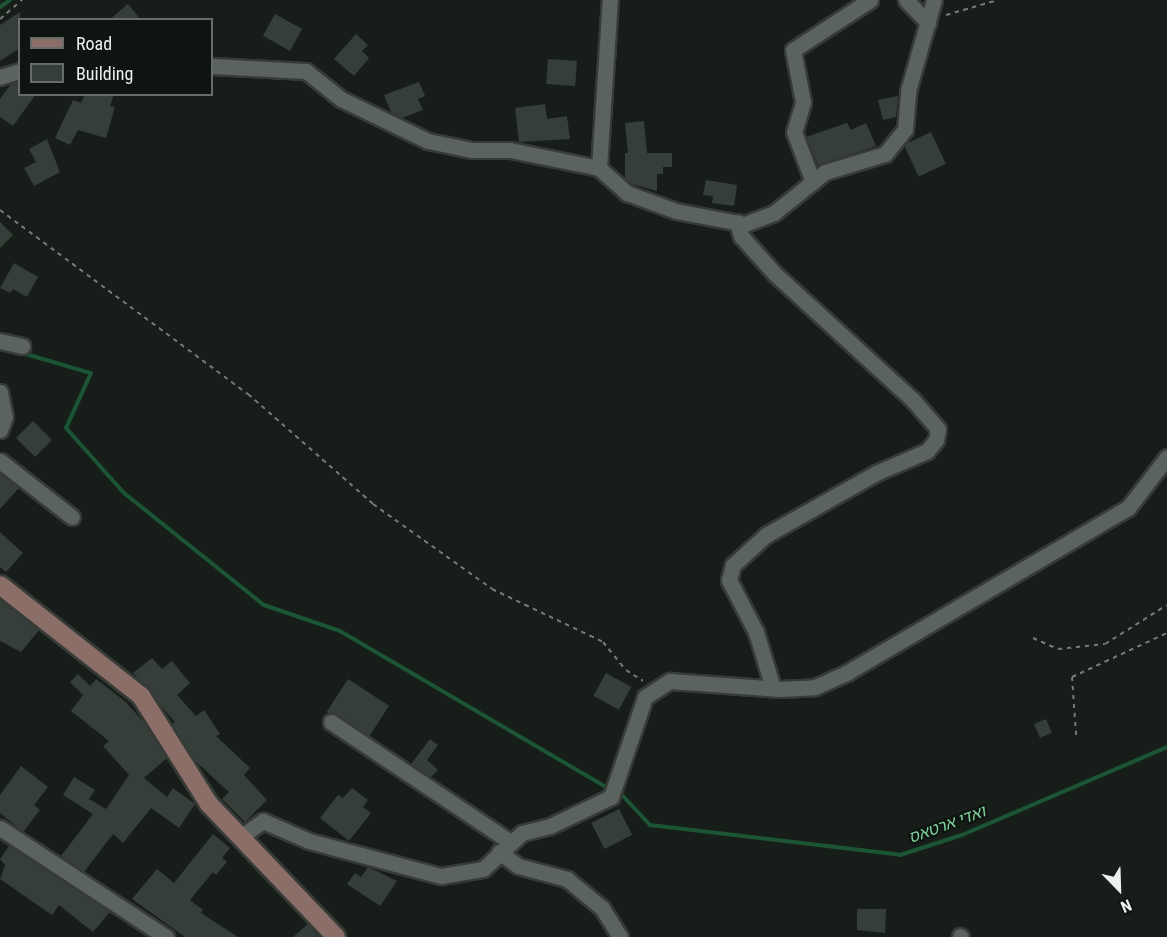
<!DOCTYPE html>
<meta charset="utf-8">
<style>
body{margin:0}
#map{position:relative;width:1167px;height:937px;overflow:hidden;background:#171e19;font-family:"Roboto Condensed","Noto Sans Hebrew",sans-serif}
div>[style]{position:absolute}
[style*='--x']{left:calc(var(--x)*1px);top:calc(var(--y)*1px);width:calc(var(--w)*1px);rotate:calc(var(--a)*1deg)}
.stream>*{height:4px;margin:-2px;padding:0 2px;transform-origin:2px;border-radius:2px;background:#1c5535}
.building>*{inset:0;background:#363e39;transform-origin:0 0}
.path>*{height:2px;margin-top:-1px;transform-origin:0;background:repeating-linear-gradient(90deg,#757b77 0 4.5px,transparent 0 9px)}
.roads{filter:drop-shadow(2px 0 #373b38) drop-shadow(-2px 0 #373b38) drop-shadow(0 2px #373b38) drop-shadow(0 -2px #373b38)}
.street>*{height:15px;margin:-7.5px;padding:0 7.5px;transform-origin:7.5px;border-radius:7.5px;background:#5b635e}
.secondary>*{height:18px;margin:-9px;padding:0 9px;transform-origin:9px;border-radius:9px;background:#8c6e68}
span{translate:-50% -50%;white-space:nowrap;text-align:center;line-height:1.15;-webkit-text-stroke:4.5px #0e1510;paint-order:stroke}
.water-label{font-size:16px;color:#81d49f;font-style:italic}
.legend{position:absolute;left:18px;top:18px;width:195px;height:78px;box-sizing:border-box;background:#0e1510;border:2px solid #666d68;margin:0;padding:8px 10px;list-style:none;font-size:18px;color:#ebf0ed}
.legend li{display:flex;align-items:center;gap:12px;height:30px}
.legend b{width:30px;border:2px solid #666d68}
.north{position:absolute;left:1089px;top:859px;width:60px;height:60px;-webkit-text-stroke:4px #0e1510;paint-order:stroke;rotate:157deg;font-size:16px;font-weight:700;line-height:24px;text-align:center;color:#ebf0ed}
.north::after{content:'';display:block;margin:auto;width:21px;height:27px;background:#ebf0ed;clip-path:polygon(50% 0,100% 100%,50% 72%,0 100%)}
</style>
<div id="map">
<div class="stream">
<div style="--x:0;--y:7;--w:12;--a:-35"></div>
<div style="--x:19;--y:352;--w:75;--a:16.3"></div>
<div style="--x:91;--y:373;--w:60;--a:114.4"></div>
<div style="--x:66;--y:428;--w:87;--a:48.3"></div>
<div style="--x:124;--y:493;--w:179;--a:38.7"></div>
<div style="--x:264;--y:605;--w:80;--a:18.9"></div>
<div style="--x:340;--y:631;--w:306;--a:30.4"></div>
<div style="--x:623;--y:796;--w:40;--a:47"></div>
<div style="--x:650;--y:825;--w:252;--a:6.8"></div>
<div style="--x:900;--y:855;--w:65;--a:-17.9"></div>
<div style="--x:962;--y:835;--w:223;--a:-23.2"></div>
</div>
<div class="building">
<div style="clip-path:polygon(128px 4px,141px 20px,109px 20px)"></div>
<div style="clip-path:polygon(20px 12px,20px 48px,0 61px,0 25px)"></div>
<div style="left:275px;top:14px;width:31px;height:25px;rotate:29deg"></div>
<div style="clip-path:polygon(356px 34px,368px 45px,362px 51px,369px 58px,354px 76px,334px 59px)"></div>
<div style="left:548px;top:59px;width:29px;height:25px;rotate:4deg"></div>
<div style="clip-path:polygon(20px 81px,20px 94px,36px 94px,13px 126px,0 117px,0 99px,11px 84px)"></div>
<div style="clip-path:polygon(419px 82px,425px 96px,418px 99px,423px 110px,402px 118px,391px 112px,384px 95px)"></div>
<div style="clip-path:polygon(85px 94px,114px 94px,110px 106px,115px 107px,106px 138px,78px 130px,70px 145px,55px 138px,73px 100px,81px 103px)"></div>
<div style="clip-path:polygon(898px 96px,896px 117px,883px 120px,878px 100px)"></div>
<div style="clip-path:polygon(545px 104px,547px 119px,567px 116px,570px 139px,519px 142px,515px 108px)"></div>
<div style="clip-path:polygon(644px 121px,647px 153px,672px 153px,672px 167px,663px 167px,663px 174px,657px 174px,657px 191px,632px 184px,625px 178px,625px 153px,628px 153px,625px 123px)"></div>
<div style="clip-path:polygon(847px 123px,851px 130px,866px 123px,876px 146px,818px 165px,806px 137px)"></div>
<div style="left:931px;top:132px;width:35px;height:30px;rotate:65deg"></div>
<div style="clip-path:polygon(47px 139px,60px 172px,34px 186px,24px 168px,36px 162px,29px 149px)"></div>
<div style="clip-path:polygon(706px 180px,737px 185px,734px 206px,712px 203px,713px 196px,703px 195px)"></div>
<div style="clip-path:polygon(0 222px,13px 235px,0 248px)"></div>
<div style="clip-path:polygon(14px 263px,38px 277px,27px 297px,13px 289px,10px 293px,0 288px)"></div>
<div style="left:33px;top:421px;width:27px;height:24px;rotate:45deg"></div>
<div style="clip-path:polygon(0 473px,19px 488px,0 509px)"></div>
<div style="clip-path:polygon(0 532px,23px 553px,6px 572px,0 567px)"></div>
<div style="clip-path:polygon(0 599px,39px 630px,21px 652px,0 641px)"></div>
<div style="clip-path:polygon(152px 658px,162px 669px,172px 661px,190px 683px,177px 695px,196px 716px,204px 710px,220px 734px,216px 736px,250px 768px,244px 775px,267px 800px,245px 822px,222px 799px,229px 792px,194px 760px,172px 724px,175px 722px,133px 673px)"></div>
<div style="left:606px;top:673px;width:29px;height:26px;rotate:29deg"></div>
<div style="clip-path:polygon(78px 674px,90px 686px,96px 679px,126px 702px,147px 726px,167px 758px,144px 778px,167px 797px,173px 788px,195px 804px,179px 828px,151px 808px,123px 843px,113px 834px,84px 872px,61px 856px,93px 814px,63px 795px,74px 777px,95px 790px,89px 799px,106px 809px,129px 775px,103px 746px,109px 741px,71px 711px,83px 695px,70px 682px)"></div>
<div style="left:348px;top:679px;width:49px;height:39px;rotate:33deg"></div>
<div style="left:1046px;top:719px;width:15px;height:13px;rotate:67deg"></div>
<div style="clip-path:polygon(430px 739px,438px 745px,427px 760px,438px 770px,431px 777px,411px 764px)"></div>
<div style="clip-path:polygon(21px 766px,48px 787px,34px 805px,40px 810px,23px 832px,0 813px,0 795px)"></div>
<div style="clip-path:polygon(352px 788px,368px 800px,363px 807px,371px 813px,349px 841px,320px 818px,338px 795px,343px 798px)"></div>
<div style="left:619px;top:809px;width:29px;height:31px;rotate:63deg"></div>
<div style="clip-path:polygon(213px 834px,230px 848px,222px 858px,227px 862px,216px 875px,213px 872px,190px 900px,203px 910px,201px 913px,238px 937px,185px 937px,132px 899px,157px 869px,174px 883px)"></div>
<div style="clip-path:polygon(9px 846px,110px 912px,93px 932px,59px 905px,52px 915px,0 879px,5px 865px,0 859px)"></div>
<div style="clip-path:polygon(368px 867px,397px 881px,380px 906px,347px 884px,355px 873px,361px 877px)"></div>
<div style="clip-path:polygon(857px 909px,886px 909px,885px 933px,857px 930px)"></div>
<div style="clip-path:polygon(308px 924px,319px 937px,293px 937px)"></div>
</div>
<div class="path">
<div style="--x:946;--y:15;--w:54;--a:-16.1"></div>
<div style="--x:0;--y:19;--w:29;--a:-41"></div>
<div style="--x:0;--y:210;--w:309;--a:36.6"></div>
<div style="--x:248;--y:394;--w:167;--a:41.3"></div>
<div style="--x:373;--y:504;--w:146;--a:35.5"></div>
<div style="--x:492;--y:589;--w:123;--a:25.5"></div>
<div style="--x:603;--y:642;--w:36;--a:51"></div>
<div style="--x:626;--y:670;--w:20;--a:33"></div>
<div style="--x:1033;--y:638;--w:27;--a:24"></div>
<div style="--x:1058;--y:649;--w:47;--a:-6.1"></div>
<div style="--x:1105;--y:644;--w:73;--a:-32.2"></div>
<div style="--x:1076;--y:735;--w:58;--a:-93.9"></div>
<div style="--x:1072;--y:677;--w:105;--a:-24.9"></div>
</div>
<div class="roads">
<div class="street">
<div style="--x:906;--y:0;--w:32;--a:46"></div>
<div style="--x:212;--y:66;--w:94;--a:3"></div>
<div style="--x:306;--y:71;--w:45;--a:38.7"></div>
<div style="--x:341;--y:99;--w:97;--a:25.8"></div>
<div style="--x:428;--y:141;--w:45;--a:11.6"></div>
<div style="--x:472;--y:150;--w:38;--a:0"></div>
<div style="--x:510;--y:150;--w:91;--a:11.4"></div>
<div style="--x:599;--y:168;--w:38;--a:42"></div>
<div style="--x:627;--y:193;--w:52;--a:20.2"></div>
<div style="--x:676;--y:211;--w:70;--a:10.7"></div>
<div style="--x:745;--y:224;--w:31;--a:-21"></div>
<div style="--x:774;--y:213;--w:65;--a:-38.8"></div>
<div style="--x:825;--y:172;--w:63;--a:-16.7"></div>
<div style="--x:885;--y:154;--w:32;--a:-51"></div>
<div style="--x:905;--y:129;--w:38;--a:-85"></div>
<div style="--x:908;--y:91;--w:95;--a:-74.1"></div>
<div style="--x:0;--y:77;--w:21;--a:-17"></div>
<div style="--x:599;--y:168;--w:168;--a:-86.3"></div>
<div style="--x:813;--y:182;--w:53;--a:-110.8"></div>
<div style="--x:794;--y:132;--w:31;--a:-73"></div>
<div style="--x:803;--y:102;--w:53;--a:-100.9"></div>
<div style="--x:793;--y:50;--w:92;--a:-33"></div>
<div style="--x:737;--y:222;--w:15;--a:74"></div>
<div style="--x:741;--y:236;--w:51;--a:48.2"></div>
<div style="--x:775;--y:274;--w:185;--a:42.4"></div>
<div style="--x:912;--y:399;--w:40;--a:49"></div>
<div style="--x:938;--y:429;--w:11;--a:100"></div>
<div style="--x:936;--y:440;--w:14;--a:129"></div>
<div style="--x:927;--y:451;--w:56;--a:156.7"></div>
<div style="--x:876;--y:473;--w:126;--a:150.6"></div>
<div style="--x:766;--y:535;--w:45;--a:137.7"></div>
<div style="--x:733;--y:565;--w:16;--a:105"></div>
<div style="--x:729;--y:580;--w:59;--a:62.6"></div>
<div style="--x:756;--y:632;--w:59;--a:73.1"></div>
<div style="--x:0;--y:341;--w:23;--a:13"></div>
<div style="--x:0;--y:392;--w:25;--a:79"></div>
<div style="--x:5;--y:417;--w:14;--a:111"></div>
<div style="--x:0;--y:461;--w:91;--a:37.9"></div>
<div style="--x:331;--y:722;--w:216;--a:33.8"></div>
<div style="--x:0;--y:828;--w:199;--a:33.3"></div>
<div style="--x:242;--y:836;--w:26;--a:-36"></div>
<div style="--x:263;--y:821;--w:50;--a:23.5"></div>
<div style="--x:309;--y:841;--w:137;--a:14.9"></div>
<div style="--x:441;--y:876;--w:43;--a:-9.5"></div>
<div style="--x:483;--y:869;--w:53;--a:-42.7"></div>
<div style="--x:522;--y:833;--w:29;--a:-14"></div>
<div style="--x:550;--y:826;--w:68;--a:-25.4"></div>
<div style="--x:611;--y:797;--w:106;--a:-71.2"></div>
<div style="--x:645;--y:697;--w:30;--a:-33"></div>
<div style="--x:670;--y:681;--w:110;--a:4.2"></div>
<div style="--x:780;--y:689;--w:35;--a:-3"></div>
<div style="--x:815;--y:687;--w:36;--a:-24"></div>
<div style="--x:848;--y:672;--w:324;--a:-30.4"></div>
<div style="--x:1128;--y:508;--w:64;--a:-52.6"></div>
<div style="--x:499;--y:852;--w:24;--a:36"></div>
<div style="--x:518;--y:866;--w:51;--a:14.9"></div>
<div style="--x:567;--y:879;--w:45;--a:39.6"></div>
<div style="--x:602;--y:908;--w:34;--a:58"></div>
<div style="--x:960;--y:936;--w:1;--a:45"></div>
</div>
<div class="secondary">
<div style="--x:0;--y:585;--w:179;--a:38.2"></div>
<div style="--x:141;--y:696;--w:128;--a:57.8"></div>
<div style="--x:209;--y:804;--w:184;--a:46.3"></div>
</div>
</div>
<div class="water-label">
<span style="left:947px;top:825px;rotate:-20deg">ואדי ארטאס</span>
</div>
<ul class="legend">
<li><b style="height:8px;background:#8c6e68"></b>Road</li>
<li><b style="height:16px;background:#363e39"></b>Building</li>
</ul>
<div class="north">N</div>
</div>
